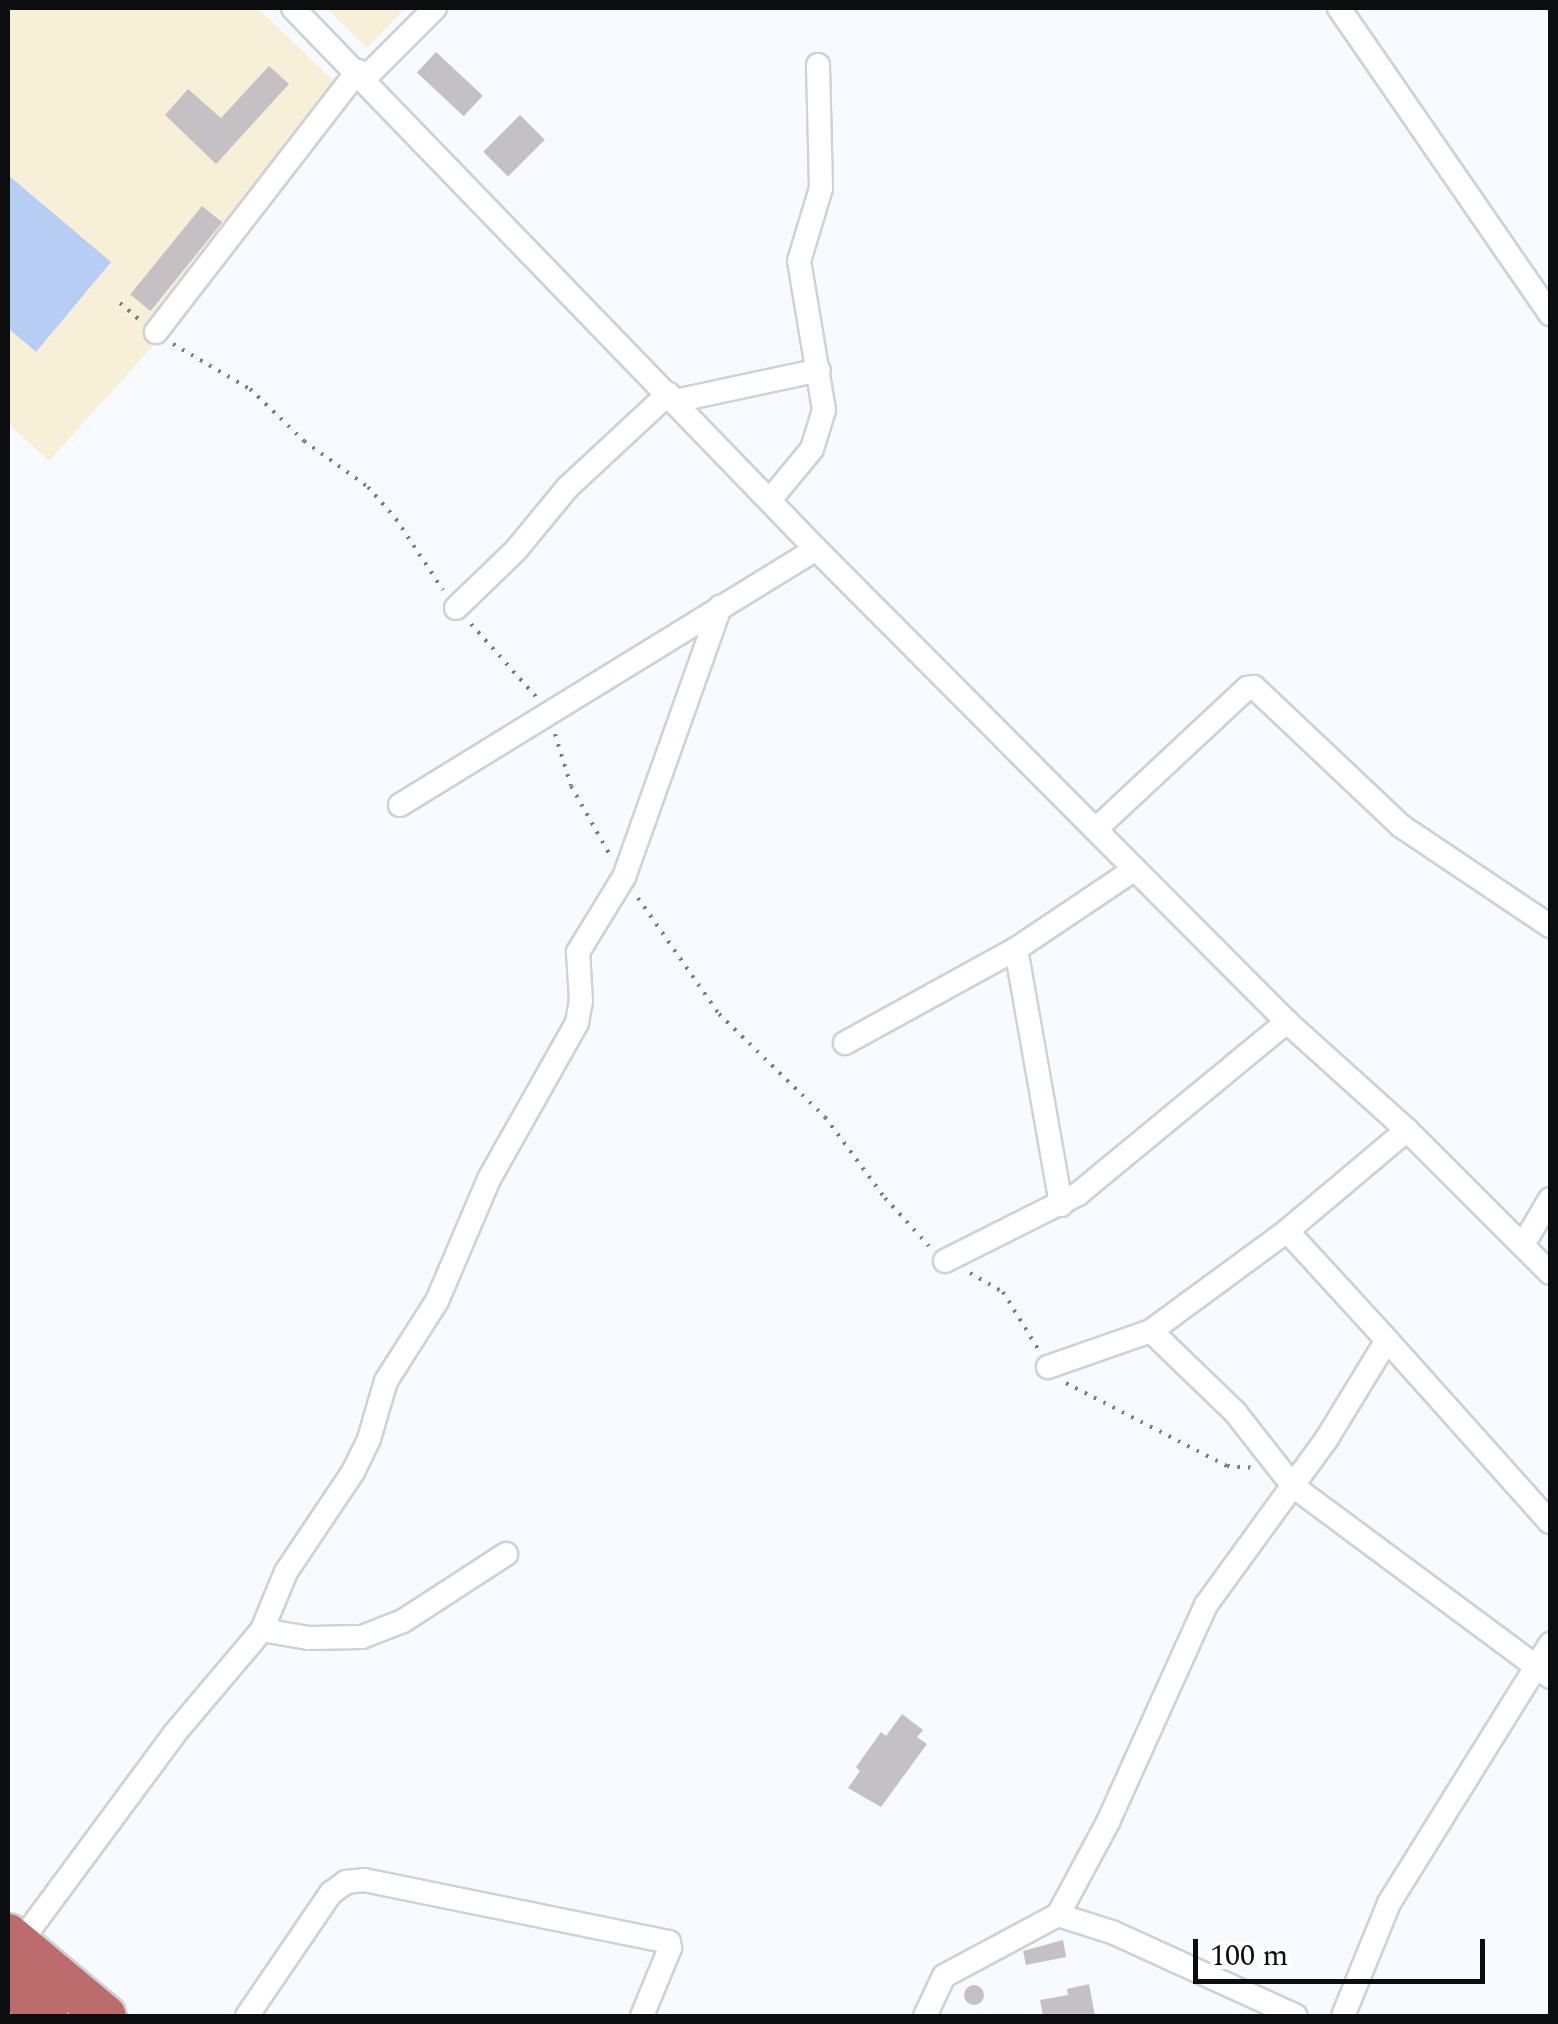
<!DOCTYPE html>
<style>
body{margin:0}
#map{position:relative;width:1558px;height:2024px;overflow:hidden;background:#f7fafe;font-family:Spectral,serif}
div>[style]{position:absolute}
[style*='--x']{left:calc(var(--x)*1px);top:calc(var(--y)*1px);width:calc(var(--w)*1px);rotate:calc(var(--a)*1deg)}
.education>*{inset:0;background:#f8efd9}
.green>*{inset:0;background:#b8cdf4}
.building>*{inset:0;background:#c4c0c4;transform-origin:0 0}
.round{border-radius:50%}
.path>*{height:4px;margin-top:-2px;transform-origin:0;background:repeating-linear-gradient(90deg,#7a7c7f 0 2.5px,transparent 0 10.5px)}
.roads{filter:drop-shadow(2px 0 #ced1d6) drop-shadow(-2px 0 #ced1d6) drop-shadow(0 2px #ced1d6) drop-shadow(0 -2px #ced1d6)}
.street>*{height:22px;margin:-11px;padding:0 11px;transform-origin:11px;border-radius:11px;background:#fff}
.highway>*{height:42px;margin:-21px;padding:0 21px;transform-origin:21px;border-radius:21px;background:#bd6c6d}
span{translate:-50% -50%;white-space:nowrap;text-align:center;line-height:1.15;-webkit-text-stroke:8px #fff;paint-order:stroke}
.frame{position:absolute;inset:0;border:10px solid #0c0d0f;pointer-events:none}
.scale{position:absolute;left:1193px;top:1939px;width:292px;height:45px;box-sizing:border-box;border:5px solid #0c0d0f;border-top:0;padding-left:12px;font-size:30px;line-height:35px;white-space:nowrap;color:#0c0d0f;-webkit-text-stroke:8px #fff;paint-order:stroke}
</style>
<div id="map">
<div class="education">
<div style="clip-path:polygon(8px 8px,258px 8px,347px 94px,177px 319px,49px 461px,8px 423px)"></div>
<div style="clip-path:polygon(326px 8px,405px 8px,367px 48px)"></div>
</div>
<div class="green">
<div style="clip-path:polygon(8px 175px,111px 262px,36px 352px,8px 328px)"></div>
</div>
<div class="building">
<div style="left:436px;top:52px;width:64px;height:28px;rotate:43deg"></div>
<div style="clip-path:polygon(269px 66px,289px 84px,216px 164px,165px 115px,188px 89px,221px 118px)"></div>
<div style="left:520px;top:115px;width:35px;height:52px;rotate:45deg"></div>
<div style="left:202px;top:206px;width:26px;height:114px;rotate:39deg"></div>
<div style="clip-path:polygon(902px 1714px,923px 1730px,917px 1737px,927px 1744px,881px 1807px,848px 1788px,860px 1771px,856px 1767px,881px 1732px,886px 1736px)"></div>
<div style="clip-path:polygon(1063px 1940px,1066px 1957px,1026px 1965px,1023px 1951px)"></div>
<div style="clip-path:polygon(1089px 1984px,1095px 2016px,1043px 2016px,1040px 2000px,1068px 1995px,1067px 1989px)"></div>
<div class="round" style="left:964px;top:1985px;width:20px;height:20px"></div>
</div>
<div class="path">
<div style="--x:120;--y:303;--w:28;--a:41"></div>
<div style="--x:173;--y:344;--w:89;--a:30.3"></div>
<div style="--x:250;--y:389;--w:75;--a:43.9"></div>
<div style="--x:304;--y:441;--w:79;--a:35.7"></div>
<div style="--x:368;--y:487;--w:43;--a:48.8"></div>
<div style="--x:396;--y:519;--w:85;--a:56.5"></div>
<div style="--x:471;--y:624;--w:101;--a:48.2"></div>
<div style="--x:555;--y:734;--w:54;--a:72.9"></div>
<div style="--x:571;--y:786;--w:81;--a:60.6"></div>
<div style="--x:638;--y:898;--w:141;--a:55.1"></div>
<div style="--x:719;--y:1014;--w:148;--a:44.2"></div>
<div style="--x:825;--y:1117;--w:101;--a:53.5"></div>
<div style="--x:885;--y:1198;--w:65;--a:47.5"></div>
<div style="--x:970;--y:1273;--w:38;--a:30"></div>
<div style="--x:1003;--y:1292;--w:67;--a:58.4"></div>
<div style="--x:1066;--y:1383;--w:181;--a:27.3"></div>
<div style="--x:1227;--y:1466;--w:28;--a:4"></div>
</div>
<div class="roads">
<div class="street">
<div style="--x:293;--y:8;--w:752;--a:45.97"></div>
<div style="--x:816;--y:549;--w:668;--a:45.12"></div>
<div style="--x:1287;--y:1022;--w:161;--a:42"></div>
<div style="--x:1407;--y:1130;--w:202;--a:45"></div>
<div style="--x:1339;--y:8;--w:372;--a:55.4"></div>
<div style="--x:365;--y:78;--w:99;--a:-45"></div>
<div style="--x:156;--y:332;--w:330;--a:-52.3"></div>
<div style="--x:675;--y:401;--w:147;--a:-12.1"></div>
<div style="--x:770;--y:500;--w:66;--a:-50.5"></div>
<div style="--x:812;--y:449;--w:41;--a:-72.9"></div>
<div style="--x:824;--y:410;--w:151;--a:-99.5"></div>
<div style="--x:799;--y:261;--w:76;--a:-73.2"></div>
<div style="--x:821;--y:188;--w:123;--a:-91.4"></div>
<div style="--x:456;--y:608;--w:83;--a:-44"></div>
<div style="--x:516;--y:550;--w:82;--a:-50.5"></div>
<div style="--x:568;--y:487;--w:137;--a:-42.9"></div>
<div style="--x:400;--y:805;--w:488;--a:-31.6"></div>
<div style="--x:1096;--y:829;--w:207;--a:-43"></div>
<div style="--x:1247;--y:688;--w:7;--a:-8"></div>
<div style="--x:1254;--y:687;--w:202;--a:43.4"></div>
<div style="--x:1401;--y:826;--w:179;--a:33.9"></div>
<div style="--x:1016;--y:949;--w:260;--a:80"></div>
<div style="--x:845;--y:1043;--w:195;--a:-28.8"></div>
<div style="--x:1016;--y:949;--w:143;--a:-33.9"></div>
<div style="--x:1287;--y:1231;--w:169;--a:143.7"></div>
<div style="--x:1151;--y:1331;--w:117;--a:44"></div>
<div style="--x:1235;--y:1412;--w:94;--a:51.9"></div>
<div style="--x:1293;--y:1486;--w:320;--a:36.6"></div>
<div style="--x:1524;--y:1243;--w:51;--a:-59.4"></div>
<div style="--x:945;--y:1261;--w:149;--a:-26.7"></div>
<div style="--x:1078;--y:1194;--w:271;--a:-39.5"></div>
<div style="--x:1387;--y:1340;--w:244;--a:48.2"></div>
<div style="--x:1048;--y:1367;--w:109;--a:-19.3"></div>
<div style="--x:262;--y:1630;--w:63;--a:-67.5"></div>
<div style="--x:286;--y:1572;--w:120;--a:-56.2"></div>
<div style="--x:353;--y:1472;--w:37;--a:-64"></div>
<div style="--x:369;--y:1439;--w:60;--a:-73.7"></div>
<div style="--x:386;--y:1381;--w:95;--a:-57.5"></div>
<div style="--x:437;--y:1301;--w:133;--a:-66.9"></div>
<div style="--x:489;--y:1179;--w:179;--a:-60.6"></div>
<div style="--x:577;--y:1023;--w:22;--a:-80"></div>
<div style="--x:581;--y:1001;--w:49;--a:-93.5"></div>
<div style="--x:578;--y:952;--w:88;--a:-58.5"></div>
<div style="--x:624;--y:877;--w:287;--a:-70.4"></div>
<div style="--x:1058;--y:1915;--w:57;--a:17.5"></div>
<div style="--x:1112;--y:1932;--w:202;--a:24.5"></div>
<div style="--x:19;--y:1944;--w:262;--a:-53.5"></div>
<div style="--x:175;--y:1733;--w:135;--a:-49.8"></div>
<div style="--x:262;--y:1630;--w:48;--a:9.7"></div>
<div style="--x:309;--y:1638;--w:53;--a:-1.1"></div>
<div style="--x:362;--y:1637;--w:44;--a:-21.3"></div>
<div style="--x:403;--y:1621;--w:123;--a:-33"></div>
<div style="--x:247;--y:2016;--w:149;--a:-55.7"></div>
<div style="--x:331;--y:1893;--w:19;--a:-36"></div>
<div style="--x:346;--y:1882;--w:18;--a:-6"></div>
<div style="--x:364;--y:1880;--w:311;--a:11.5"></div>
<div style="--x:669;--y:1942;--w:6;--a:81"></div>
<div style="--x:670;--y:1948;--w:74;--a:112.4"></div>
<div style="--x:925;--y:2016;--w:44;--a:-64.6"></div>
<div style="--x:944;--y:1976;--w:129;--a:-28.2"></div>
<div style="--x:1058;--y:1915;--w:106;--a:-61.7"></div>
<div style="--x:1108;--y:1822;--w:238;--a:-65.7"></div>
<div style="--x:1206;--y:1605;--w:204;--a:-54"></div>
<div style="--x:1326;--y:1440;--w:117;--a:-58.6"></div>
<div style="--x:1387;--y:1340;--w:148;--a:-132.5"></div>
<div style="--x:1287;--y:1231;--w:157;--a:-40.1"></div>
<div style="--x:1343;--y:2016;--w:122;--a:-67.8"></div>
<div style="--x:1389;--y:1903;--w:305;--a:-58.1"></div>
</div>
<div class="highway">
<div style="--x:8;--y:1935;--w:126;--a:39.9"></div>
<div style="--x:8;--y:1984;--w:50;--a:39.4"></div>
</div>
</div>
<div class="frame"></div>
<div class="scale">100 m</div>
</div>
